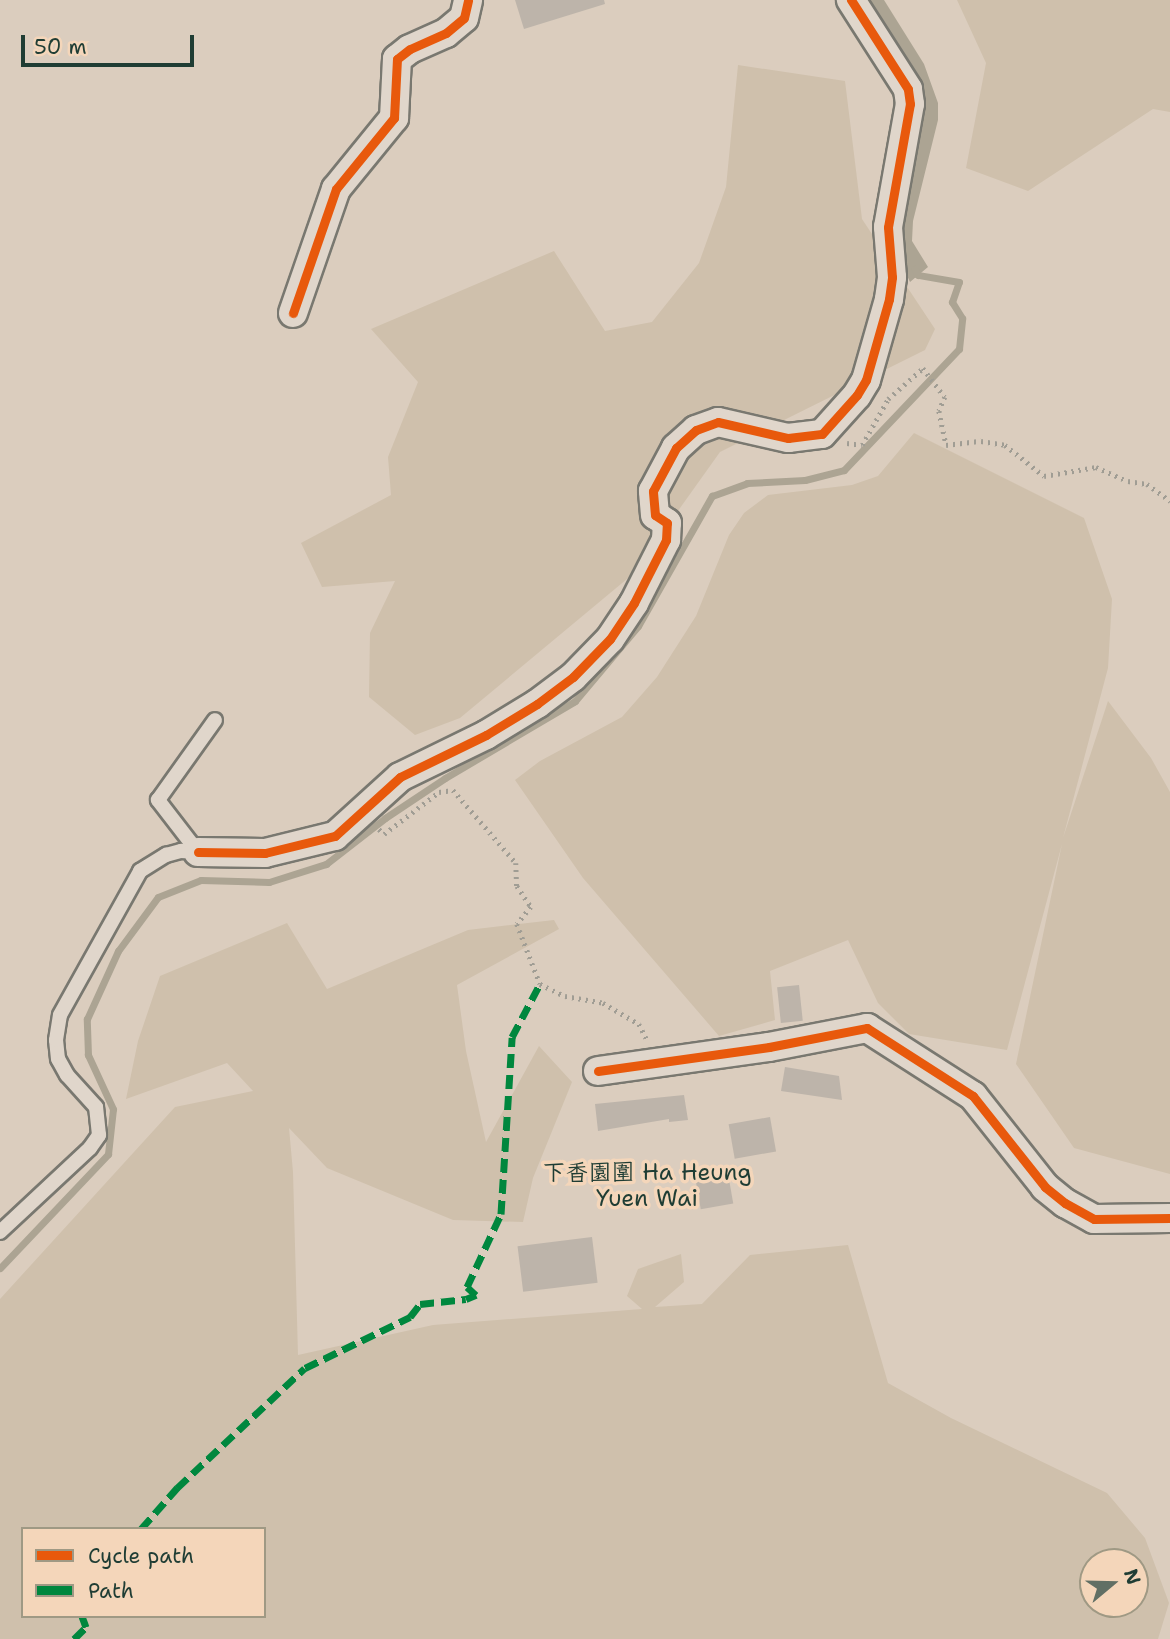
<!DOCTYPE html>
<meta charset="utf-8">
<style>
body{margin:0}
#map{position:relative;width:1170px;height:1639px;overflow:hidden;background:#dbcdbe;font-family:"Shantell Sans","LXGW WenKai TC",sans-serif}
div>[style]{position:absolute}
[style*='--x']{left:calc(var(--x)*1px);top:calc(var(--y)*1px);width:calc(var(--w)*1px);rotate:calc(var(--a)*1deg)}
.green>*{inset:0;background:#cfc0ac}
.water>*{inset:0;background:#aca493}
.stream>*{height:7px;margin:-3.5px;padding:0 3.5px;transform-origin:3.5px;border-radius:3.5px;background:#aca493}
.building>*{inset:0;background:#bdb4aa;transform-origin:0 0}
.path>*{height:4.5px;margin-top:-2.25px;transform-origin:0;background:repeating-linear-gradient(90deg,#a09d94 0 2px,transparent 0 7px)}
.roads{filter:drop-shadow(2px 0 #797870) drop-shadow(-2px 0 #797870) drop-shadow(0 2px #797870) drop-shadow(0 -2px #797870)}
.service>*{height:14px;margin:-7px;padding:0 7px;transform-origin:7px;border-radius:7px;background:#e0d6cb}
.minor>*{height:28px;margin:-14px;padding:0 14px;transform-origin:14px;border-radius:14px;background:#e0d6cb}
.quiet>*{height:7px;margin-top:-3.5px;transform-origin:0;background:repeating-linear-gradient(90deg,#00873e 0 14px,transparent 0 21px)}
.cycleway>*{height:9px;margin:-4.5px;padding:0 4.5px;transform-origin:4.5px;border-radius:4.5px;background:#e8590c}
span{translate:-50% -50%;white-space:nowrap;text-align:center;line-height:1.15;-webkit-text-stroke:7px #f4d6ba;paint-order:stroke}
.neighbourhood-label{font-size:23px;color:#1f3d34}
.legend{position:absolute;left:21px;top:1527px;width:245px;height:91px;box-sizing:border-box;background:#f4d6ba;border:2px solid #9f9984;margin:0;padding:9px 12px;list-style:none;font-size:21px;color:#1f3d34}
.legend li{display:flex;align-items:center;gap:14px;height:35px}
.legend b{width:35px;border:2px solid #9f9984}
.north{position:absolute;left:1079px;top:1548px;width:70px;height:70px;box-sizing:border-box;background:#f4d6ba;border:2px solid #9f9984;border-radius:50%;rotate:71deg;font-size:19px;font-weight:700;line-height:28px;text-align:center;color:#1f3d34}
.north::after{content:'';display:block;margin:auto;width:24px;height:32px;background:#616f64;clip-path:polygon(50% 0,100% 100%,50% 72%,0 100%)}
.scale{position:absolute;left:21px;top:35px;width:173px;height:32px;box-sizing:border-box;border:4px solid #1f3d34;border-top:0;padding-left:9px;font-size:21px;line-height:24px;white-space:nowrap;color:#1f3d34;-webkit-text-stroke:5px #f4d6ba;paint-order:stroke}
</style>
<div id="map">
<div class="green">
<div style="clip-path:polygon(957px 0,1170px 0,1170px 112px,1153px 109px,1028px 191px,966px 168px,986px 63px)"></div>
<div style="clip-path:polygon(738px 65px,845px 81px,862px 219px,935px 329px,925px 350px,720px 452px,633px 574px,460px 718px,415px 735px,369px 697px,370px 633px,395px 581px,322px 587px,301px 543px,391px 495px,388px 457px,418px 382px,371px 329px,554px 251px,605px 331px,652px 322px,699px 263px,726px 187px)"></div>
<div style="clip-path:polygon(914px 433px,1084px 518px,1112px 599px,1108px 668px,1063px 838px,1108px 701px,1151px 758px,1170px 792px,1170px 1174px,1074px 1148px,1016px 1064px,1062px 844px,1007px 1050px,909px 1034px,878px 1003px,848px 940px,770px 971px,775px 1020px,719px 1036px,583px 878px,515px 780px,540px 761px,622px 717px,657px 677px,696px 616px,729px 535px,744px 513px,768px 495px,852px 485px,878px 476px)"></div>
<div style="clip-path:polygon(evenodd,554px 920px,559px 929px,457px 985px,466px 1051px,486px 1142px,539px 1046px,572px 1082px,533px 1178px,523px 1222px,453px 1220px,327px 1168px,289px 1128px,293px 1172px,298px 1355px,433px 1325px,642px 1309px,627px 1296px,638px 1269px,681px 1254px,684px 1282px,655px 1307px,702px 1304px,750px 1255px,848px 1245px,888px 1383px,951px 1418px,1107px 1493px,1145px 1538px,1169px 1603px,1158px 1639px,0 1639px,0 1299px,175px 1107px,253px 1091px,227px 1063px,126px 1099px,138px 1041px,160px 976px,287px 923px,327px 989px,468px 930px,554px 920px,23px 1529px,264px 1529px,264px 1616px,23px 1616px,23px 1529px,554px 920px,1093px 1562px,1135px 1562px,1135px 1604px,1093px 1604px,1093px 1562px)"></div>
</div>
<div class="water">
<div style="clip-path:polygon(858px 0,884px 0,924px 64px,938px 103px,938px 120px,913px 221px,912px 241px,928px 267px,910px 282px,896px 252px,917px 119px)"></div>
</div>
<div class="stream">
<div style="--x:0;--y:1268;--w:157;--a:-46.5"></div>
<div style="--x:108;--y:1154;--w:45;--a:-83.7"></div>
<div style="--x:113;--y:1109;--w:60;--a:-114.8"></div>
<div style="--x:88;--y:1055;--w:36;--a:-92"></div>
<div style="--x:87;--y:1019;--w:75;--a:-65.5"></div>
<div style="--x:118;--y:951;--w:67;--a:-53.5"></div>
<div style="--x:158;--y:897;--w:46;--a:-21.6"></div>
<div style="--x:201;--y:880;--w:68;--a:1.7"></div>
<div style="--x:269;--y:882;--w:60;--a:-17.5"></div>
<div style="--x:326;--y:864;--w:75;--a:-37.9"></div>
<div style="--x:385;--y:818;--w:72;--a:-33.7"></div>
<div style="--x:445;--y:778;--w:151;--a:-30.6"></div>
<div style="--x:575;--y:701;--w:98;--a:-50"></div>
<div style="--x:638;--y:626;--w:150;--a:-60.4"></div>
<div style="--x:712;--y:496;--w:37;--a:-20"></div>
<div style="--x:747;--y:483;--w:58;--a:-3"></div>
<div style="--x:805;--y:480;--w:40;--a:-14.4"></div>
<div style="--x:844;--y:470;--w:167;--a:-46.5"></div>
<div style="--x:959;--y:349;--w:31;--a:-84"></div>
<div style="--x:962;--y:318;--w:19;--a:-122"></div>
<div style="--x:952;--y:302;--w:21;--a:-71"></div>
<div style="--x:959;--y:282;--w:42;--a:-170.3"></div>
<div style="--x:918;--y:275;--w:7;--a:-117"></div>
</div>
<div class="building">
<div style="clip-path:polygon(515px 0,604px 0,605px 4px,524px 29px)"></div>
<div style="left:799px;top:985px;width:36px;height:22px;rotate:84deg"></div>
<div style="clip-path:polygon(785px 1067px,839px 1076px,842px 1100px,781px 1091px)"></div>
<div style="clip-path:polygon(684px 1095px,688px 1120px,669px 1122px,669px 1119px,598px 1131px,595px 1104px)"></div>
<div style="left:770px;top:1117px;width:35px;height:42px;rotate:80deg"></div>
<div style="left:727px;top:1168px;width:36px;height:33px;rotate:80deg"></div>
<div style="left:592px;top:1237px;width:46px;height:75px;rotate:83deg"></div>
</div>
<div class="path">
<div style="--x:847;--y:443;--w:15;--a:8"></div>
<div style="--x:862;--y:445;--w:53;--a:-60.5"></div>
<div style="--x:888;--y:399;--w:47;--a:-41.5"></div>
<div style="--x:923;--y:368;--w:36;--a:53"></div>
<div style="--x:945;--y:397;--w:15;--a:113"></div>
<div style="--x:939;--y:411;--w:35;--a:78"></div>
<div style="--x:946;--y:445;--w:35;--a:-7"></div>
<div style="--x:981;--y:441;--w:24;--a:9"></div>
<div style="--x:1005;--y:445;--w:50;--a:38.5"></div>
<div style="--x:1044;--y:476;--w:53;--a:-9.8"></div>
<div style="--x:1096;--y:467;--w:35;--a:24"></div>
<div style="--x:1128;--y:481;--w:19;--a:9"></div>
<div style="--x:1147;--y:484;--w:29;--a:36"></div>
<div style="--x:379;--y:829;--w:7;--a:45"></div>
<div style="--x:384;--y:834;--w:69;--a:-37.4"></div>
<div style="--x:439;--y:792;--w:14;--a:-8"></div>
<div style="--x:453;--y:790;--w:96;--a:49.2"></div>
<div style="--x:516;--y:863;--w:23;--a:88"></div>
<div style="--x:517;--y:886;--w:25;--a:56"></div>
<div style="--x:531;--y:907;--w:22;--a:129"></div>
<div style="--x:517;--y:924;--w:64;--a:69"></div>
<div style="--x:540;--y:984;--w:28;--a:26"></div>
<div style="--x:565;--y:996;--w:39;--a:10"></div>
<div style="--x:603;--y:1003;--w:42;--a:30.3"></div>
<div style="--x:639;--y:1024;--w:18;--a:63"></div>
</div>
<div class="roads">
<div class="service">
<div style="--x:198;--y:852;--w:66;--a:-127.6"></div>
<div style="--x:158;--y:800;--w:98;--a:-54.5"></div>
<div style="--x:0;--y:1232;--w:123;--a:-43"></div>
<div style="--x:90;--y:1148;--w:16;--a:-55"></div>
<div style="--x:99;--y:1135;--w:28;--a:-96"></div>
<div style="--x:96;--y:1107;--w:43;--a:-132.2"></div>
<div style="--x:67;--y:1075;--w:18;--a:-119"></div>
<div style="--x:58;--y:1059;--w:19;--a:-96"></div>
<div style="--x:56;--y:1040;--w:25;--a:-81"></div>
<div style="--x:60;--y:1015;--w:165;--a:-60.9"></div>
<div style="--x:140;--y:871;--w:31;--a:-32"></div>
<div style="--x:166;--y:855;--w:16;--a:-15"></div>
<div style="--x:181;--y:851;--w:17;--a:3"></div>
</div>
<div class="minor">
<div style="--x:293;--y:313;--w:131;--a:-70.9"></div>
<div style="--x:336;--y:189;--w:92;--a:-50.8"></div>
<div style="--x:394;--y:118;--w:59;--a:-87.1"></div>
<div style="--x:397;--y:59;--w:16;--a:-38"></div>
<div style="--x:410;--y:49;--w:39;--a:-24"></div>
<div style="--x:446;--y:33;--w:23;--a:-40"></div>
<div style="--x:464;--y:18;--w:18;--a:-77"></div>
<div style="--x:198;--y:852;--w:67;--a:0.9"></div>
<div style="--x:265;--y:853;--w:72;--a:-13.7"></div>
<div style="--x:335;--y:836;--w:88;--a:-42.2"></div>
<div style="--x:400;--y:777;--w:96;--a:-26"></div>
<div style="--x:486;--y:735;--w:60;--a:-31.3"></div>
<div style="--x:537;--y:704;--w:45;--a:-36.9"></div>
<div style="--x:573;--y:677;--w:53;--a:-45.8"></div>
<div style="--x:610;--y:639;--w:43;--a:-56.3"></div>
<div style="--x:634;--y:603;--w:71;--a:-63.1"></div>
<div style="--x:666;--y:540;--w:17;--a:-87"></div>
<div style="--x:667;--y:523;--w:14;--a:-146"></div>
<div style="--x:655;--y:515;--w:24;--a:-95"></div>
<div style="--x:653;--y:491;--w:49;--a:-61.9"></div>
<div style="--x:676;--y:448;--w:27;--a:-42"></div>
<div style="--x:696;--y:430;--w:23;--a:-20"></div>
<div style="--x:718;--y:422;--w:72;--a:12.9"></div>
<div style="--x:788;--y:438;--w:34;--a:-7"></div>
<div style="--x:822;--y:434;--w:52;--a:-48.1"></div>
<div style="--x:857;--y:395;--w:17;--a:-59"></div>
<div style="--x:866;--y:380;--w:84;--a:-74.1"></div>
<div style="--x:889;--y:299;--w:22;--a:-82"></div>
<div style="--x:892;--y:277;--w:50;--a:-94.6"></div>
<div style="--x:888;--y:227;--w:125;--a:-79.9"></div>
<div style="--x:910;--y:104;--w:15;--a:-98"></div>
<div style="--x:908;--y:89;--w:106;--a:-122.6"></div>
<div style="--x:598;--y:1071;--w:173;--a:-8"></div>
<div style="--x:769;--y:1047;--w:100;--a:-11"></div>
<div style="--x:867;--y:1028;--w:126;--a:32.7"></div>
<div style="--x:973;--y:1096;--w:116;--a:51.6"></div>
<div style="--x:1045;--y:1187;--w:26;--a:39"></div>
<div style="--x:1065;--y:1203;--w:33;--a:29"></div>
<div style="--x:1094;--y:1219;--w:76;--a:-0.8"></div>
</div>
</div>
<div class="quiet">
<div style="--x:141;--y:1529;--w:55;--a:-48.7"></div>
<div style="--x:177;--y:1488;--w:175;--a:-43.2"></div>
<div style="--x:305;--y:1368;--w:117;--a:-25.9"></div>
<div style="--x:410;--y:1317;--w:16;--a:-52"></div>
<div style="--x:420;--y:1304;--w:46;--a:-6.2"></div>
<div style="--x:466;--y:1299;--w:11;--a:-22"></div>
<div style="--x:476;--y:1295;--w:12;--a:-138"></div>
<div style="--x:467;--y:1287;--w:81;--a:-65"></div>
<div style="--x:501;--y:1214;--w:177;--a:-86.4"></div>
<div style="--x:512;--y:1037;--w:60;--a:-62.2"></div>
<div style="--x:74;--y:1639;--w:17;--a:-45"></div>
<div style="--x:86;--y:1627;--w:12;--a:-110"></div>
</div>
<div class="cycleway">
<div style="--x:293;--y:313;--w:131;--a:-70.9"></div>
<div style="--x:336;--y:189;--w:92;--a:-50.8"></div>
<div style="--x:394;--y:118;--w:59;--a:-87.1"></div>
<div style="--x:397;--y:59;--w:16;--a:-38"></div>
<div style="--x:410;--y:49;--w:39;--a:-24"></div>
<div style="--x:446;--y:33;--w:23;--a:-40"></div>
<div style="--x:464;--y:18;--w:18;--a:-77"></div>
<div style="--x:198;--y:852;--w:67;--a:0.9"></div>
<div style="--x:265;--y:853;--w:72;--a:-13.7"></div>
<div style="--x:335;--y:836;--w:88;--a:-42.2"></div>
<div style="--x:400;--y:777;--w:96;--a:-26"></div>
<div style="--x:486;--y:735;--w:60;--a:-31.3"></div>
<div style="--x:537;--y:704;--w:45;--a:-36.9"></div>
<div style="--x:573;--y:677;--w:53;--a:-45.8"></div>
<div style="--x:610;--y:639;--w:43;--a:-56.3"></div>
<div style="--x:634;--y:603;--w:71;--a:-63.1"></div>
<div style="--x:666;--y:540;--w:17;--a:-87"></div>
<div style="--x:667;--y:523;--w:14;--a:-146"></div>
<div style="--x:655;--y:515;--w:24;--a:-95"></div>
<div style="--x:653;--y:491;--w:49;--a:-61.9"></div>
<div style="--x:676;--y:448;--w:27;--a:-42"></div>
<div style="--x:696;--y:430;--w:23;--a:-20"></div>
<div style="--x:718;--y:422;--w:72;--a:12.9"></div>
<div style="--x:788;--y:438;--w:34;--a:-7"></div>
<div style="--x:822;--y:434;--w:52;--a:-48.1"></div>
<div style="--x:857;--y:395;--w:17;--a:-59"></div>
<div style="--x:866;--y:380;--w:84;--a:-74.1"></div>
<div style="--x:889;--y:299;--w:22;--a:-82"></div>
<div style="--x:892;--y:277;--w:50;--a:-94.6"></div>
<div style="--x:888;--y:227;--w:125;--a:-79.9"></div>
<div style="--x:910;--y:104;--w:15;--a:-98"></div>
<div style="--x:908;--y:89;--w:106;--a:-122.6"></div>
<div style="--x:598;--y:1071;--w:173;--a:-8"></div>
<div style="--x:769;--y:1047;--w:100;--a:-11"></div>
<div style="--x:867;--y:1028;--w:126;--a:32.7"></div>
<div style="--x:973;--y:1096;--w:116;--a:51.6"></div>
<div style="--x:1045;--y:1187;--w:26;--a:39"></div>
<div style="--x:1065;--y:1203;--w:33;--a:29"></div>
<div style="--x:1094;--y:1219;--w:76;--a:-0.8"></div>
</div>
<div class="neighbourhood-label">
<span style="left:647px;top:1185px">下香園圍 Ha Heung<br>Yuen Wai</span>
</div>
<ul class="legend">
<li><b style="height:9px;background:#e8590c"></b>Cycle path</li>
<li><b style="height:9px;background:#00873e"></b>Path</li>
</ul>
<div class="north">N</div>
<div class="scale">50 m</div>
</div>
